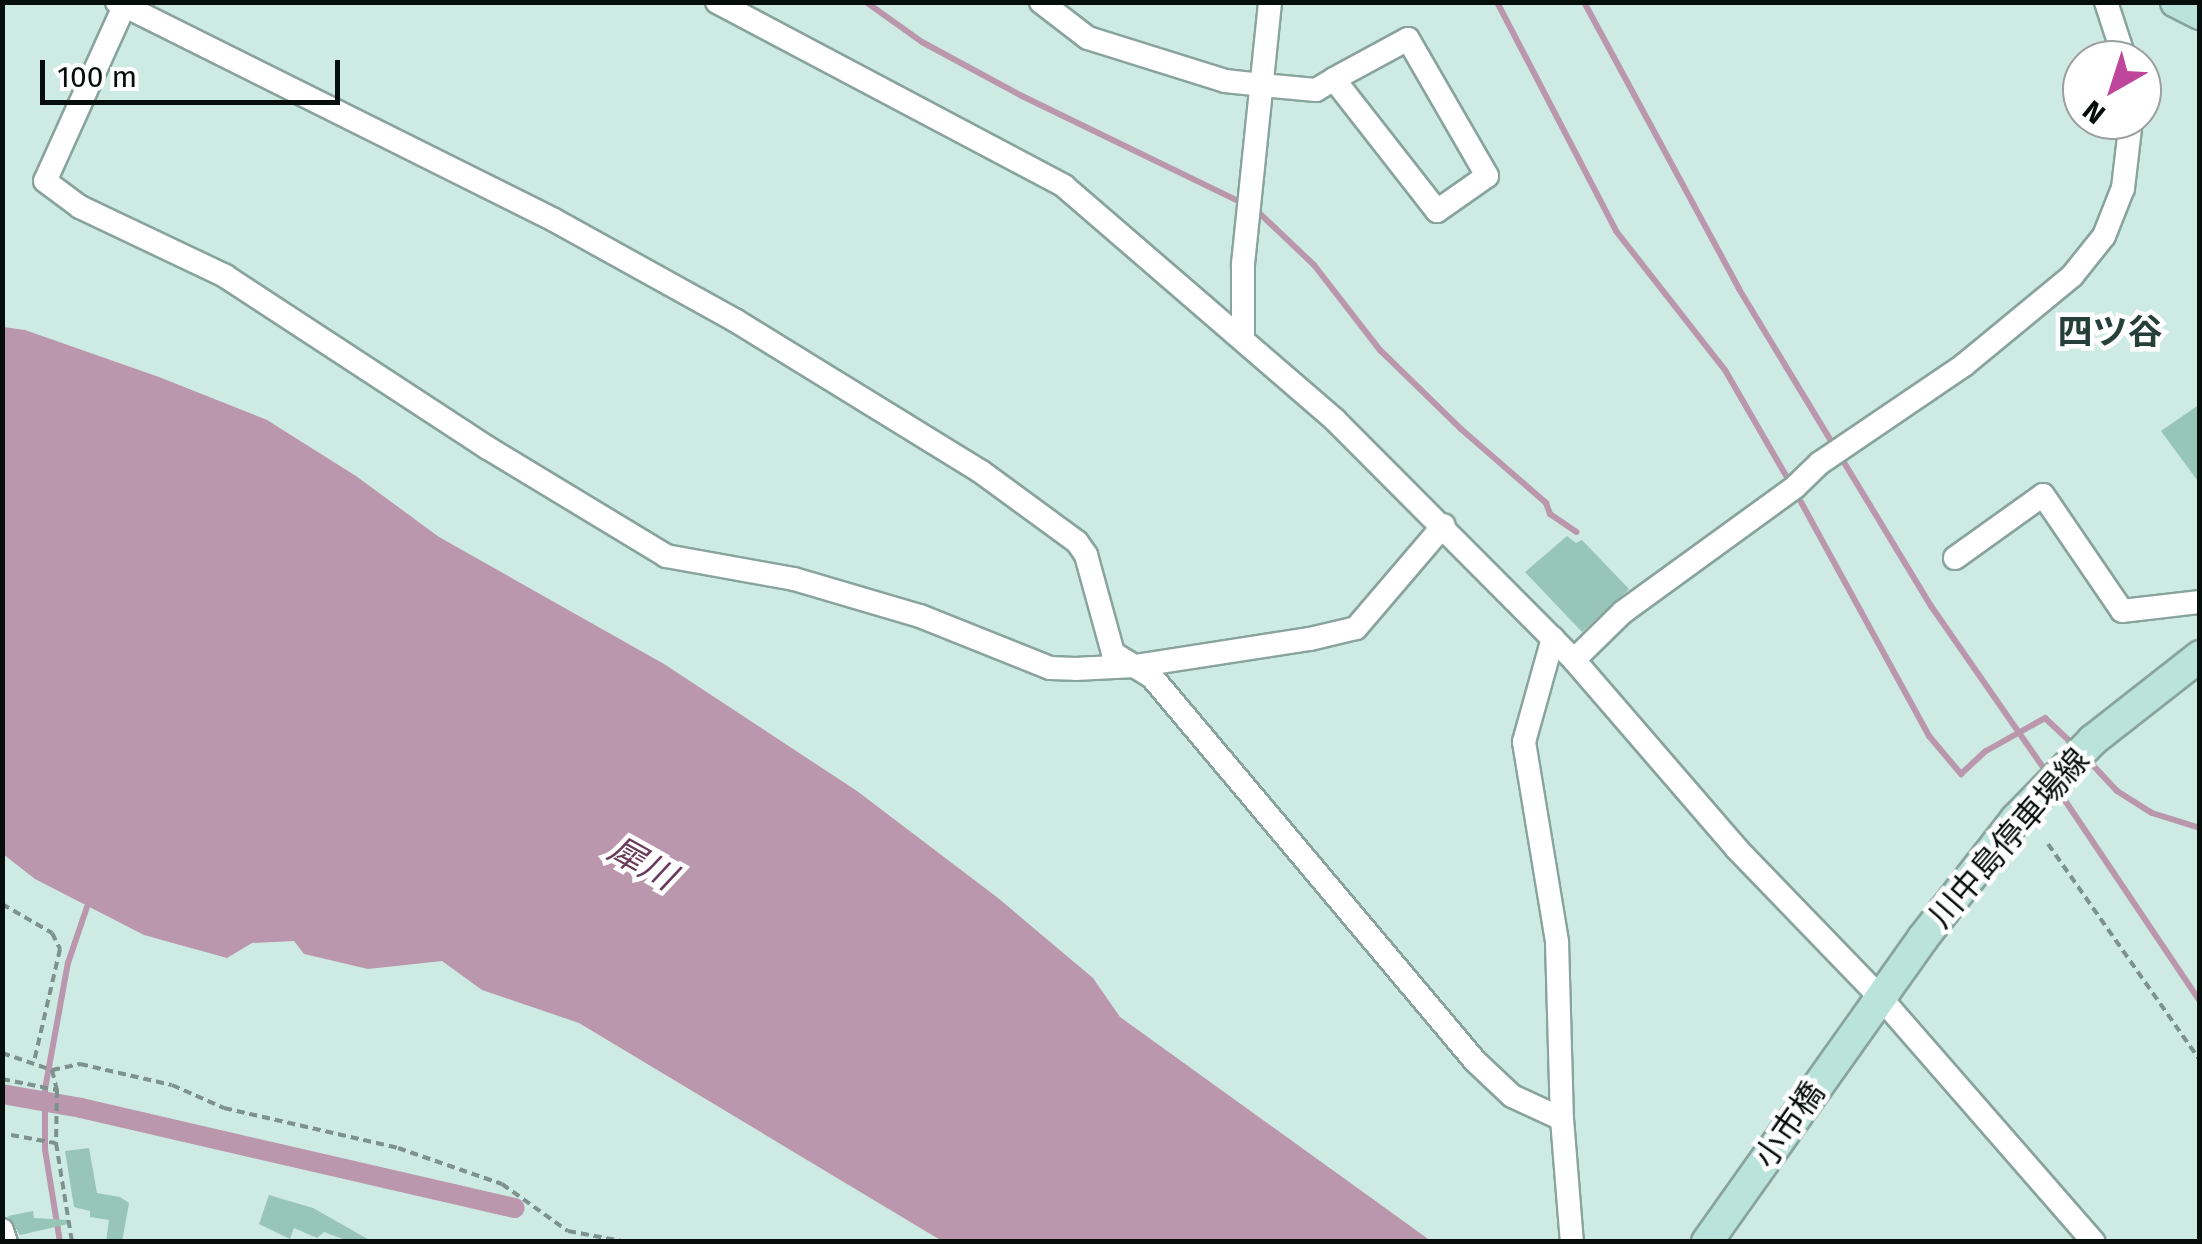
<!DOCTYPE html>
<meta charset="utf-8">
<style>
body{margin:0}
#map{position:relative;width:2202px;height:1244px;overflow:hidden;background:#ceebe3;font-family:"Fira Sans","Noto Sans JP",sans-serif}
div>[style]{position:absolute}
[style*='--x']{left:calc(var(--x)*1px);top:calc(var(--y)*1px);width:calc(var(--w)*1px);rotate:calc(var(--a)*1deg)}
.water>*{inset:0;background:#ba97ad}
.stream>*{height:6px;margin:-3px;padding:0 3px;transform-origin:3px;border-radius:3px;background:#ba97ad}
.canal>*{height:20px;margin:-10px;padding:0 10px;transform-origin:10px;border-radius:10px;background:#ba97ad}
.building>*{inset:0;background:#97c5b8}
.path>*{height:4px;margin-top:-2px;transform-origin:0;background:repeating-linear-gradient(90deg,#7d928c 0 8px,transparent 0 13px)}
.roads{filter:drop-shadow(2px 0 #89a49c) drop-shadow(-2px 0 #89a49c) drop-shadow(0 2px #89a49c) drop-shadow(0 -2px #89a49c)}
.minor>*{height:22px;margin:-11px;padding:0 11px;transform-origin:11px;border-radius:11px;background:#fff}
.secondary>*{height:30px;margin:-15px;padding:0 15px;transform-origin:15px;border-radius:15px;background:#bae3db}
span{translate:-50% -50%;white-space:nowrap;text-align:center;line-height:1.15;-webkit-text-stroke:9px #fff;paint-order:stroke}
.street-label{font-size:32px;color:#050e0b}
.neighbourhood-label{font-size:35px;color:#263f38;font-weight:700}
.water-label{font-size:35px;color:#6a3a5a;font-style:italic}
.frame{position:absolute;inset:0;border:5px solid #050e0b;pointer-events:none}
.north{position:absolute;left:2062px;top:40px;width:100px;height:100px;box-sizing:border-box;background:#fff;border:2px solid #9b9f9d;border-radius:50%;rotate:219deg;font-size:28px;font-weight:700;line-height:40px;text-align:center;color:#050e0b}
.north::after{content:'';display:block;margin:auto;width:35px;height:45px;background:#be469b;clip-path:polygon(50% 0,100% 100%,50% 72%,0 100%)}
.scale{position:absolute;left:40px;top:60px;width:300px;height:45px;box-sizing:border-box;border:5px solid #050e0b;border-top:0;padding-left:12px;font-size:30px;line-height:35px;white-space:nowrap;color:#050e0b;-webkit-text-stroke:8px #fff;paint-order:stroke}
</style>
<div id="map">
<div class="water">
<div style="clip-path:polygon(3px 327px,25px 330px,159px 377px,267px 420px,356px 476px,439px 537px,664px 664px,857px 791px,998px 898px,1093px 978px,1120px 1017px,1431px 1241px,942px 1241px,579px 1023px,482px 990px,442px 961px,368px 969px,304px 954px,294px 941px,252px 943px,227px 958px,144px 935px,35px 879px,3px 854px)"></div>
</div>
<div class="stream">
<div style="--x:866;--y:2;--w:69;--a:35.5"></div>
<div style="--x:922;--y:42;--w:114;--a:28.4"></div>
<div style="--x:1022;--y:96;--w:247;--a:25.9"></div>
<div style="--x:1497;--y:2;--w:258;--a:62.5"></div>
<div style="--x:1616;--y:231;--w:177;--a:51.9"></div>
<div style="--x:1725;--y:370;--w:128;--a:60"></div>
<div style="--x:1584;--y:2;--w:326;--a:61.6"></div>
<div style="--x:1739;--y:289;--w:371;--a:58.8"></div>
<div style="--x:1931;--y:606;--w:207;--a:55.2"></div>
<div style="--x:1255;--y:209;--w:81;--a:43.5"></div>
<div style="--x:1314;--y:265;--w:108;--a:52.2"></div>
<div style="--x:1380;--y:350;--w:113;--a:44.3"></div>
<div style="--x:1461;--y:429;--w:113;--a:41"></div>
<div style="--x:1546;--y:503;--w:12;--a:70"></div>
<div style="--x:1550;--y:514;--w:32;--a:34"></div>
<div style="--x:1801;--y:502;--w:267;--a:61.3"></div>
<div style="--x:1929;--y:736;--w:50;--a:49.9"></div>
<div style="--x:1961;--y:774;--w:34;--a:-43"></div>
<div style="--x:1986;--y:751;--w:68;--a:-29.2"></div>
<div style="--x:2045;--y:718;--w:42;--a:43.1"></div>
<div style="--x:2088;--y:760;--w:42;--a:46.9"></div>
<div style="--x:2117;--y:791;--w:41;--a:32.2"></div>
<div style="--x:2152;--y:813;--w:50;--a:17.4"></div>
<div style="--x:2058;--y:790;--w:254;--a:56.1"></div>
<div style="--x:60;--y:1242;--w:94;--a:-99.2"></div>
<div style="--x:45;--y:1149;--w:60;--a:-90"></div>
<div style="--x:45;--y:1089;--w:128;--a:-79.7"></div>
<div style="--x:68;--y:963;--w:59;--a:-71.3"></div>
</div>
<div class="canal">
<div style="--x:2;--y:1094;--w:80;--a:10"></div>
<div style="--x:81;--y:1108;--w:445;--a:13"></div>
</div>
<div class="building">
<div style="clip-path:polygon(2200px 404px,2200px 484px,2161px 431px)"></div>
<div style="clip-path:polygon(1567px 536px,1576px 543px,1582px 540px,1629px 589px,1582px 632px,1525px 572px)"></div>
<div style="clip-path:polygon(89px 1148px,97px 1193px,120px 1197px,129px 1203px,122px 1242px,106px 1242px,109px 1220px,90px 1217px,90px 1211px,74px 1207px,65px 1151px)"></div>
<div style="clip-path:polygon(269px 1195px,313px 1208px,373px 1242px,351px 1242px,324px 1232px,317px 1238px,294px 1228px,290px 1239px,259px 1224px)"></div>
<div style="clip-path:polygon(33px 1211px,34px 1218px,68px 1220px,68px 1224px,20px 1235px,8px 1216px)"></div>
</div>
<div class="path">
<div style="--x:2048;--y:844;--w:264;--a:54.9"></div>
<div style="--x:2;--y:904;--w:58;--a:30.1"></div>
<div style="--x:52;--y:933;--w:18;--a:63"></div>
<div style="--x:60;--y:949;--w:116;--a:103"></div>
<div style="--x:2;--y:1053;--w:53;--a:18.8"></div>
<div style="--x:52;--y:1070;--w:29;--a:-12"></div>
<div style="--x:80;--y:1064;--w:94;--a:12.9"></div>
<div style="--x:172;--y:1085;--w:57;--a:23.9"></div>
<div style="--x:224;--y:1108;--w:179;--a:12.9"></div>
<div style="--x:398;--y:1148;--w:110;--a:19.1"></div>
<div style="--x:502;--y:1184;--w:81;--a:35.5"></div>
<div style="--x:568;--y:1231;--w:60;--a:10.6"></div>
<div style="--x:52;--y:1070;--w:21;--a:76"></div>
<div style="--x:57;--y:1090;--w:53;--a:91.1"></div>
<div style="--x:56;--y:1143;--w:100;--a:80.8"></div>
<div style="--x:2;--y:1079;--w:56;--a:11.3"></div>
<div style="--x:11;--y:1135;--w:45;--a:10.3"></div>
</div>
<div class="roads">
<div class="minor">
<div style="--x:117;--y:2;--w:488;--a:26.5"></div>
<div style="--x:554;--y:220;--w:208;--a:29"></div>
<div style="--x:736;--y:321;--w:286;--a:31.6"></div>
<div style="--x:980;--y:471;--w:120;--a:36.2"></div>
<div style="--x:1077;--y:542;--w:16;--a:55"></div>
<div style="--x:1086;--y:555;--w:102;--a:74.6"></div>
<div style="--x:1113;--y:653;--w:46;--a:31.6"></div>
<div style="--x:1152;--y:677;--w:502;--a:49.93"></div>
<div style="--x:1475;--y:1061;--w:51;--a:43.4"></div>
<div style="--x:1512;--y:1096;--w:55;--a:24.7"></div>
<div style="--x:126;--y:2;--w:196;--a:114.3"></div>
<div style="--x:45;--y:181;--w:44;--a:36.6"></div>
<div style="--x:80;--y:207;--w:161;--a:25.4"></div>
<div style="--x:225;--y:276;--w:314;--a:33.2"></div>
<div style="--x:488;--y:448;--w:208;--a:31.2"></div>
<div style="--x:666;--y:556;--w:130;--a:10.2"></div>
<div style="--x:794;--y:579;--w:131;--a:16.4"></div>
<div style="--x:920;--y:616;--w:140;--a:21.8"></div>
<div style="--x:1050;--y:668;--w:25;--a:2"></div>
<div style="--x:1075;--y:669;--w:60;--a:-2.9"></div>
<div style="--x:1135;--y:666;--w:177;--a:-8.8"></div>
<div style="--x:1310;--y:639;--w:47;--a:-13.4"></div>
<div style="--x:1356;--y:628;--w:135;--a:-49.5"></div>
<div style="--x:717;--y:2;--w:393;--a:27.9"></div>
<div style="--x:1064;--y:186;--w:358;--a:40.8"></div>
<div style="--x:1335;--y:420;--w:339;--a:45.1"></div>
<div style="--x:1574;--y:660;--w:250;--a:49.2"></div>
<div style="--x:1737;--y:849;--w:206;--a:46"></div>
<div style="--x:1880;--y:997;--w:325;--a:48.9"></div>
<div style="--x:1041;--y:2;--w:59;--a:37.5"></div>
<div style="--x:1088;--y:38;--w:144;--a:17.4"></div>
<div style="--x:1225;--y:81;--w:37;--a:6"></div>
<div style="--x:1262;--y:85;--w:54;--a:5.3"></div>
<div style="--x:1316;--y:90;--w:21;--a:-31"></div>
<div style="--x:1334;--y:79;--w:84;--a:-28.4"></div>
<div style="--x:1408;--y:39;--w:158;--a:60"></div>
<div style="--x:1487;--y:176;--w:61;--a:145"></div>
<div style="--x:1437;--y:211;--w:167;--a:-128"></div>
<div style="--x:2106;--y:2;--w:61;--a:71.9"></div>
<div style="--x:1243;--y:339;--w:75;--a:-90"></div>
<div style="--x:1243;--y:264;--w:263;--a:-84.1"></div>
<div style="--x:1955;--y:558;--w:108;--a:-35.6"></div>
<div style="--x:2043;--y:495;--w:140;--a:55.7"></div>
<div style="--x:2122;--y:611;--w:79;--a:-6.6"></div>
<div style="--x:1553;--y:638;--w:108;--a:105.6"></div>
<div style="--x:1524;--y:742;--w:203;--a:80.6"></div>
<div style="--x:1557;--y:942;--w:177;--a:88.4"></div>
<div style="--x:1562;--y:1119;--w:123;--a:85.4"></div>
<div style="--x:1574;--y:660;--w:69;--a:-44.4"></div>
<div style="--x:1623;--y:612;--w:213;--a:-36"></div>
<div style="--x:1795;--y:487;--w:35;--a:-44"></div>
<div style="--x:1820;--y:463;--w:174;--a:-34.2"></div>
<div style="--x:1964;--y:365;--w:140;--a:-39.5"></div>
<div style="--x:2072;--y:276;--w:51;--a:-51.3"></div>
<div style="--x:2104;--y:236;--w:52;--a:-68.4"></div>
<div style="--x:2123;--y:188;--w:68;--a:-83.3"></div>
<div style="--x:2;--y:1230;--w:13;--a:72"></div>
</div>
<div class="secondary">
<div style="--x:2176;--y:2;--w:27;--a:27"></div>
<div style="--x:1707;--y:1242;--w:373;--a:-54.6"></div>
<div style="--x:1923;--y:938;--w:151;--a:-52"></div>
<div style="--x:2016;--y:819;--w:110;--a:-45.7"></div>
<div style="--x:2093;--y:740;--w:136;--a:-38.1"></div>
</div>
</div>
<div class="street-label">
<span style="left:2009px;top:838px;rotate:-49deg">川中島停車場線</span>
<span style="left:1789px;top:1125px;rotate:-55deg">小市橋</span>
</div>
<div class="neighbourhood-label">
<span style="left:2110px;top:332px">四ツ谷</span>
</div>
<div class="water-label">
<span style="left:642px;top:863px;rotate:29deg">犀川</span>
</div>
<div class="frame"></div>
<div class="north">N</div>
<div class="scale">100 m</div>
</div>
